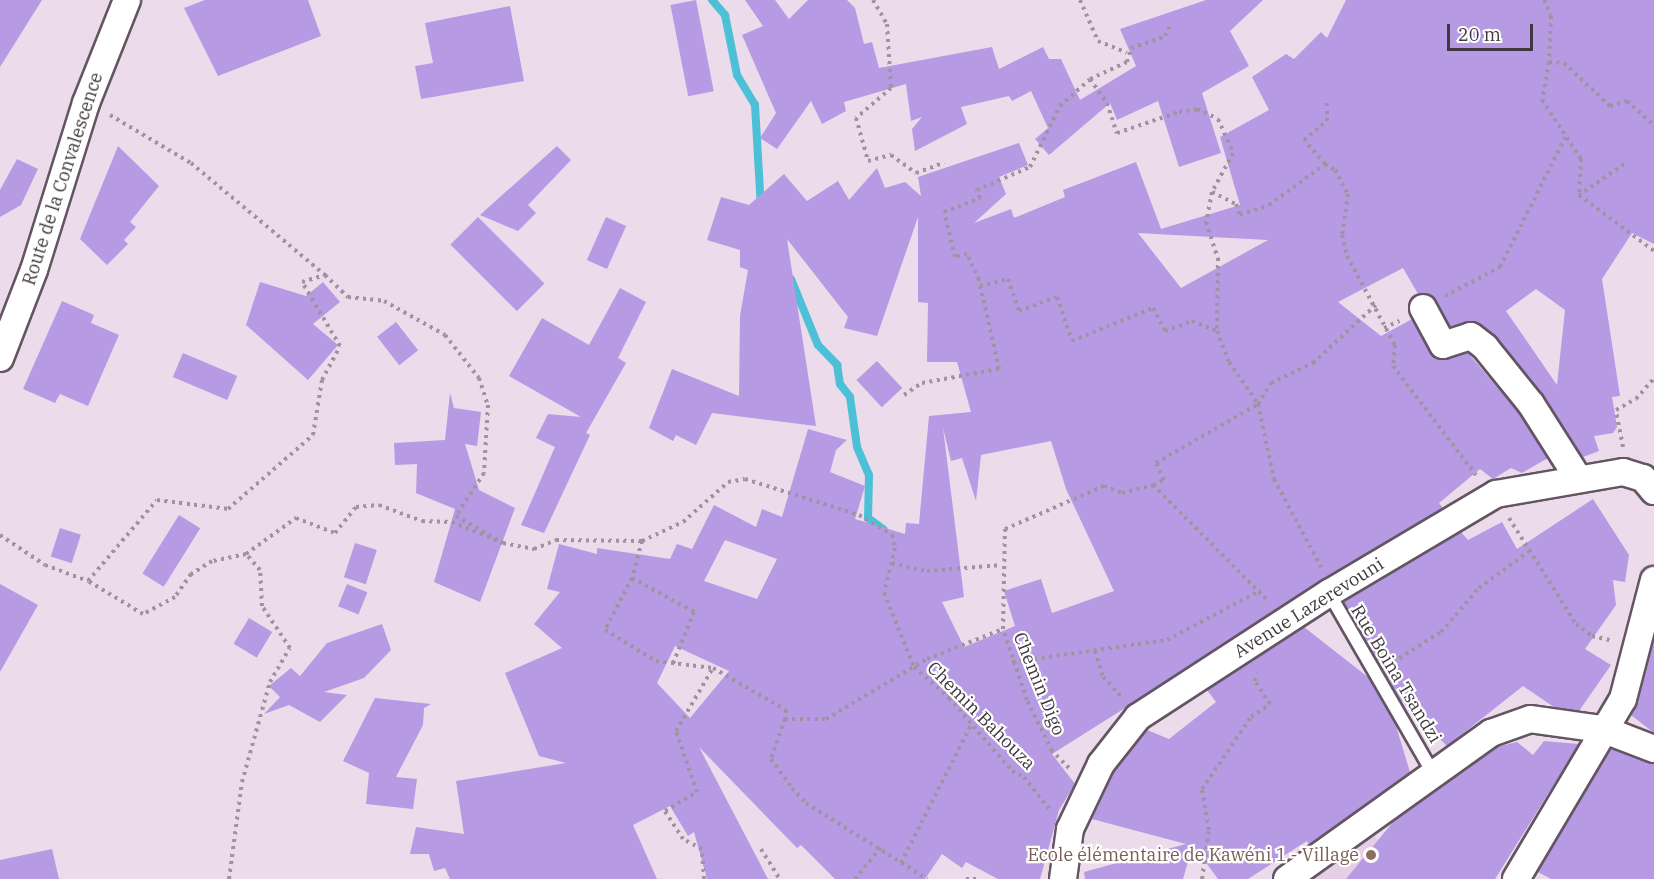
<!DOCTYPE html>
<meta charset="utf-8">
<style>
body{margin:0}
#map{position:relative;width:1654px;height:879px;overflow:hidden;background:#ecdbeb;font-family:"IBM Plex Serif",serif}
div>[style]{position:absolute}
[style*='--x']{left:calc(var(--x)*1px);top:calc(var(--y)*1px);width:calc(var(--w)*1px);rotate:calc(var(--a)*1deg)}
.built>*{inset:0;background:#e6cfe4}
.stream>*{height:8px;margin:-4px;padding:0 4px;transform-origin:4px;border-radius:4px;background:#4cc0d7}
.building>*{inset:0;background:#b69ae3;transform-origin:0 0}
.path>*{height:4px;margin-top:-2px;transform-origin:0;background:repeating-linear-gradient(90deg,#a0939f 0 3px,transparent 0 7.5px)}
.roads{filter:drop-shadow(2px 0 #645563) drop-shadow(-2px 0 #645563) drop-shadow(0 2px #645563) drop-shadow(0 -2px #645563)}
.service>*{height:12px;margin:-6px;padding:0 6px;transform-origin:6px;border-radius:6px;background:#fff}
.minor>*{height:26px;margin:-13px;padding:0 13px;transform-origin:13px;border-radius:13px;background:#fff}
.dots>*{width:16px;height:16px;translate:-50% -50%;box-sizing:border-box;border:3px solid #fff;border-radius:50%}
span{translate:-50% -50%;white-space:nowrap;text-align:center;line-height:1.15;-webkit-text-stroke:4.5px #fff;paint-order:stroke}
.street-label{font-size:18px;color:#3f383e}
.education-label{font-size:18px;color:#785e54}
.right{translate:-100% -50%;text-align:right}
.scale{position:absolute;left:1447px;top:24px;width:86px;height:27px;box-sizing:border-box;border:3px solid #3f383e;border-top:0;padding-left:8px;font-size:18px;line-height:21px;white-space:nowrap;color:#3f383e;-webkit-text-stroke:4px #fff;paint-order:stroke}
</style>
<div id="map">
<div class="built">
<div style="clip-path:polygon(1374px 836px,1424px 879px,1308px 879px)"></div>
</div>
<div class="stream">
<div style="--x:712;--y:0;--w:20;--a:49"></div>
<div style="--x:725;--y:15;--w:61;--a:78.7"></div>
<div style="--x:737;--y:75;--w:35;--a:59"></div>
<div style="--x:755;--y:105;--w:104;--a:86.7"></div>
<div style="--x:791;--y:279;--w:71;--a:67.8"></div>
<div style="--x:818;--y:345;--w:28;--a:46"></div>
<div style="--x:837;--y:365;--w:19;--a:81"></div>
<div style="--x:840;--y:384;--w:16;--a:52"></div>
<div style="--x:850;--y:397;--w:50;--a:82"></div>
<div style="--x:857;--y:447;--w:30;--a:67"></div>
<div style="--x:869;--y:475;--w:43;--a:91.3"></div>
<div style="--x:868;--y:518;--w:19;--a:36"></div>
</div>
<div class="building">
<div style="clip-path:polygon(0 0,42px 0,0 67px)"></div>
<div style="clip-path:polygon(205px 0,308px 0,321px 36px,218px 76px,184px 8px)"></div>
<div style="left:696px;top:0;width:93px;height:26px;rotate:79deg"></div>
<div style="clip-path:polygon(745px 0,775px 0,789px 19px,808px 0,847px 0,855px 8px,864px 44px,872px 42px,879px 68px,992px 47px,999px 69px,1043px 47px,1049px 59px,1061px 59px,1080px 100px,1136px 66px,1120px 29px,1206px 0,1263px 0,1230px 31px,1249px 66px,1202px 93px,1221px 153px,1179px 167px,1158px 101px,1117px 120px,1110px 103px,1049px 155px,1035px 139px,1048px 128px,1031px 91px,1012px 101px,1009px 96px,961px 107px,967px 124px,915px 151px,912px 129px,922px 117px,911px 121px,906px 84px,844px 102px,846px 111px,822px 124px,811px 101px,777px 149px,760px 138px,776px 113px,742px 35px,763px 26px)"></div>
<div style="clip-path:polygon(evenodd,1346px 0,1654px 0,1654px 244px,1632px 233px,1602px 279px,1620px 396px,1612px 397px,1617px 427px,1613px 433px,1594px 436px,1599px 451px,1583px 457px,1497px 337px,1474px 321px,1450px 327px,1436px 300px,1418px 294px,1403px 268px,1338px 302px,1381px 336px,1412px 319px,1430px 352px,1440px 360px,1468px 353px,1519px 413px,1548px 458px,1522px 473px,1511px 468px,1493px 479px,1480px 469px,1439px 503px,1443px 508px,1052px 754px,1075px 784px,1059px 810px,1040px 879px,998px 879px,966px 862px,962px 868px,942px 854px,925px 879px,835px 879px,801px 845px,797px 848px,699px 747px,768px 879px,707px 879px,694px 832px,688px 836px,670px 806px,633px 825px,657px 879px,450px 879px,445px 868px,434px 871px,429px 854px,410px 854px,416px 827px,464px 834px,456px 781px,566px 763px,539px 756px,505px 673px,562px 648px,534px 624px,560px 592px,547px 589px,559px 544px,597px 554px,597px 548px,670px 559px,677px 544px,692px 549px,714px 505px,756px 527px,762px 509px,782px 517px,808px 429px,847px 440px,836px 450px,830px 472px,865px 486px,855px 519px,905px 534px,906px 523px,919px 524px,929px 416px,971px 412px,957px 362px,927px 362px,928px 303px,918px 302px,918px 217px,877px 336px,844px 328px,848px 317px,787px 239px,816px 426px,712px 413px,696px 445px,676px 435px,673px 441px,649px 428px,672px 369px,739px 396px,740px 316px,748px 270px,740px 267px,740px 250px,707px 240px,721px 197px,749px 205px,784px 174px,807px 201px,838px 181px,849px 200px,877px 168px,885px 188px,905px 182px,921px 196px,918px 177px,1019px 143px,1028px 165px,999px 177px,1006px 194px,974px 223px,1011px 209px,1014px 218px,1065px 197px,1063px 190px,1136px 162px,1161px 229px,1240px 205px,1220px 137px,1269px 110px,1252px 77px,1286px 54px,1294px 59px,1321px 32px,1327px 38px,1346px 0,1138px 233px,1156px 234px,1268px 240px,1181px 288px,1138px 233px,1346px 0,1536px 289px,1565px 310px,1557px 385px,1506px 311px,1536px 289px,1346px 0,943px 428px,951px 461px,962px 458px,976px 501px,981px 455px,1051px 441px,1066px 489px,1114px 591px,1052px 613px,1041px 579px,1004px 591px,1015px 626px,964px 647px,942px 602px,964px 597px,943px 428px,1346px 0,725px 540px,777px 559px,757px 599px,704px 581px,725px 540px,1346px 0,675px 646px,729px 671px,690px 718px,657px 683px,675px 646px)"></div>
<div style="clip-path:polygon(510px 6px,524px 81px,421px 99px,415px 66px,433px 63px,425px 23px)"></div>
<div style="clip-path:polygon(118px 146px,159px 186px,130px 222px,136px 227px,124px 240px,128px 244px,107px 265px,80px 239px)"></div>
<div style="clip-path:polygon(557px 146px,571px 160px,528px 205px,536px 213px,518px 231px,480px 215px)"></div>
<div style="clip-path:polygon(17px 159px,38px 169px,21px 205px,0 217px,0 190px)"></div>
<div style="left:478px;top:217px;width:94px;height:39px;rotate:45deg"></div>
<div style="left:606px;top:217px;width:22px;height:47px;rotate:24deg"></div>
<div style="clip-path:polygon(260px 282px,306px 296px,323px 282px,340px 302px,313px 324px,338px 345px,308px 380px,246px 325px)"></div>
<div style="clip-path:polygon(620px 288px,646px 302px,618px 358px,626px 363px,586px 433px,590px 435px,544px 533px,521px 525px,555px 447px,536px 438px,548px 414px,581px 417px,509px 376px,542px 318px,589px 345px)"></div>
<div style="clip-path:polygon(62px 301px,94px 315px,91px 323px,119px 335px,88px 406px,60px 394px,55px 403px,23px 389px)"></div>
<div style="left:396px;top:322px;width:36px;height:24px;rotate:52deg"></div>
<div style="left:183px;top:353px;width:59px;height:26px;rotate:23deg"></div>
<div style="left:877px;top:361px;width:37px;height:28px;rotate:47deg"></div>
<div style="clip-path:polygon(450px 393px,454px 408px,481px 412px,477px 446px,465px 444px,479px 490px,515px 508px,480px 602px,434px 582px,455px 509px,416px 493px,417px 464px,395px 465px,394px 443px,445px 440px)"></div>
<div style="clip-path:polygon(1593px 499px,1629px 555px,1625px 582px,1613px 580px,1616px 605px,1585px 649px,1611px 665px,1579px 711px,1554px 707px,1523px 686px,1447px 746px,1401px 700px,1344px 602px,1461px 532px,1468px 540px,1502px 522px,1517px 549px)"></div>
<div style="left:179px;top:515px;width:25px;height:69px;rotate:32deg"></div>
<div style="left:60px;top:528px;width:22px;height:30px;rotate:18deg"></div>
<div style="left:355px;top:543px;width:23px;height:36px;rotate:18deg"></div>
<div style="clip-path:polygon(0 584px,38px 605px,0 672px)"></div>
<div style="left:347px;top:584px;width:22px;height:24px;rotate:22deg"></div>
<div style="left:249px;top:618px;width:27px;height:30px;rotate:31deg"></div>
<div style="clip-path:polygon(382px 624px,391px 650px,364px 678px,324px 692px,347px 695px,320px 722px,289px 705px,264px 714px,280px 697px,269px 686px,291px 668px,300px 676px,327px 643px)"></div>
<div style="clip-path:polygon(1304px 627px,1369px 678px,1396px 726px,1410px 772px,1309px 845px,1307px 841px,1248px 879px,1218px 879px,1193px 845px,1183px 879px,1085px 879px,1084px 872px,1186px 844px,1092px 819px,1114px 772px,1147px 730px,1169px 739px,1216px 702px,1207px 690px)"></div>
<div style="clip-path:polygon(1654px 639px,1654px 733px,1631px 715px)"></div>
<div style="clip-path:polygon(375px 698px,431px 704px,424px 708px,423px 725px,396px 777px,417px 779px,413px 809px,366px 804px,369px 773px,343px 761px)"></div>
<div style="clip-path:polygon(1544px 741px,1579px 744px,1495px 879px,1346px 879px,1393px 822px,1497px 747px,1517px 742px,1533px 755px)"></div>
<div style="clip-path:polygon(1611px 749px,1654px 764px,1654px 879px,1551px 879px,1538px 872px)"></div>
<div style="clip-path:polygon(52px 849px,59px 879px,0 879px,0 860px)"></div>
</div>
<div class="path">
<div style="--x:873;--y:0;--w:28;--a:60"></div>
<div style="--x:887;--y:24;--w:64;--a:86.4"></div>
<div style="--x:891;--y:88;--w:46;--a:139.4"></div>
<div style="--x:856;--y:118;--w:45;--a:74.4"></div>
<div style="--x:868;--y:161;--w:24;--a:-15"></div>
<div style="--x:891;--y:155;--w:31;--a:36"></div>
<div style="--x:916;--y:173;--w:30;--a:-20"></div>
<div style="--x:1080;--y:0;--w:45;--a:66.3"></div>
<div style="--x:1098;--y:41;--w:31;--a:22"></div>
<div style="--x:1544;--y:0;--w:17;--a:66"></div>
<div style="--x:1551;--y:16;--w:46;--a:92.5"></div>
<div style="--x:1549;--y:62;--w:15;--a:4"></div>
<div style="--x:1564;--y:63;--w:63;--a:43.1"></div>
<div style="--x:1610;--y:106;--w:18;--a:-16"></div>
<div style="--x:1627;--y:101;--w:36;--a:42"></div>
<div style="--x:1549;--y:62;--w:39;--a:100"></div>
<div style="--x:1542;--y:100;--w:71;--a:56.5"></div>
<div style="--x:1581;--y:159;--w:36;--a:93"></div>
<div style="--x:1090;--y:79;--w:29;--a:55"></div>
<div style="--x:1107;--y:103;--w:32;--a:72"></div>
<div style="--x:1117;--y:133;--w:65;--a:-18.7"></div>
<div style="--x:1179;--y:112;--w:18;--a:-9"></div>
<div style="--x:1197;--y:109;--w:23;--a:25"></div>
<div style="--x:1218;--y:119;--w:37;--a:66"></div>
<div style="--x:1233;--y:153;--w:44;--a:118.3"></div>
<div style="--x:1212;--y:192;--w:31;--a:101"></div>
<div style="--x:1206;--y:222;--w:38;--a:72"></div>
<div style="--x:1218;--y:258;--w:73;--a:90.8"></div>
<div style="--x:1217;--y:331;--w:33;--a:69"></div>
<div style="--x:1229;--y:362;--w:51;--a:55.4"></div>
<div style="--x:1258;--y:404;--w:77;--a:78"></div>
<div style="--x:1274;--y:479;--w:100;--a:61.9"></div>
<div style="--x:110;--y:115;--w:94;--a:30.7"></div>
<div style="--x:191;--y:163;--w:175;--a:39.9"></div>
<div style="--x:1325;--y:164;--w:32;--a:-131"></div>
<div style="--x:1304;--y:140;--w:30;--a:-40"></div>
<div style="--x:1327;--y:121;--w:18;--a:-90"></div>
<div style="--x:1624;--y:164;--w:55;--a:145.4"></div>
<div style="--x:1579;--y:195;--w:94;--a:36.7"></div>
<div style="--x:1212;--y:192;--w:27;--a:27"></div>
<div style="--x:1236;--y:204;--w:12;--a:70"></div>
<div style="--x:1240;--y:215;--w:31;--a:-19"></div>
<div style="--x:1269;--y:205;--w:69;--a:-36.2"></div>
<div style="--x:1325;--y:164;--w:12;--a:31"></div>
<div style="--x:1335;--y:170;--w:27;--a:62"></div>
<div style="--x:1348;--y:194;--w:41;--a:98.3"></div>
<div style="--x:1342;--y:235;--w:22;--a:77"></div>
<div style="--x:1347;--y:256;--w:101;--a:61.7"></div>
<div style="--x:1395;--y:345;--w:21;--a:95"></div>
<div style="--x:1393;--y:366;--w:137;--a:52.7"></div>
<div style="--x:980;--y:286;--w:29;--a:-14"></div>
<div style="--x:1008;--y:279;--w:34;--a:71"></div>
<div style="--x:1019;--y:311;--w:40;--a:-20.2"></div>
<div style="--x:1057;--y:297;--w:46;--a:71.2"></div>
<div style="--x:1072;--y:341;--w:87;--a:-22.2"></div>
<div style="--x:1153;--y:308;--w:26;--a:62"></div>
<div style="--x:1165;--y:331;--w:29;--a:-20"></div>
<div style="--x:1192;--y:321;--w:27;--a:22"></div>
<div style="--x:1445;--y:296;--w:62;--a:-27.8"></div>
<div style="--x:1500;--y:267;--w:147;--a:-63.3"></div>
<div style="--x:1384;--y:328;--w:17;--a:-25"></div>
<div style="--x:904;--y:395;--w:22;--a:-34"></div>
<div style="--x:922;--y:383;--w:78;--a:-10.3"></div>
<div style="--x:999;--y:369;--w:91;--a:-102.7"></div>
<div style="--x:979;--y:280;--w:29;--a:-115"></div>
<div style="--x:967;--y:254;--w:12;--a:166"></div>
<div style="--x:955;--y:257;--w:46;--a:-103.7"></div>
<div style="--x:944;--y:212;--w:39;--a:-21"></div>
<div style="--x:980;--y:198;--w:9;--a:-111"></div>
<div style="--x:977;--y:190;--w:58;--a:-23.5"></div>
<div style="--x:1030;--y:167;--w:68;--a:-63.8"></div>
<div style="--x:1060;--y:106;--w:40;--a:-42"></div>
<div style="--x:1090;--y:79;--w:41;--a:-24.7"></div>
<div style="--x:1127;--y:62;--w:15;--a:-74"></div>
<div style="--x:1131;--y:48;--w:36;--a:-19"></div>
<div style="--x:1165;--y:36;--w:14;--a:-65"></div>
<div style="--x:1623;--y:447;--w:38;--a:-101"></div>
<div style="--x:1616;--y:410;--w:23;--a:-29"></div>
<div style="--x:1636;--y:399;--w:28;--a:-49"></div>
<div style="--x:1153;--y:485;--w:12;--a:-24"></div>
<div style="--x:1164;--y:480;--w:19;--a:-115"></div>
<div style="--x:1156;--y:463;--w:118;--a:-30"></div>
<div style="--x:1258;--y:404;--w:25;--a:-58"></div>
<div style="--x:1271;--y:383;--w:47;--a:-25.5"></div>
<div style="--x:1313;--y:363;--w:87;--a:-42.7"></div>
<div style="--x:1509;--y:518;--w:125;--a:57.7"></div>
<div style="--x:1576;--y:624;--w:20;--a:37"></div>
<div style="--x:1592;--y:636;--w:18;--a:13"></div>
<div style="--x:0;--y:535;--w:54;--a:33.7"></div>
<div style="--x:45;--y:565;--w:46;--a:20.4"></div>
<div style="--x:642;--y:541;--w:45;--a:-24.9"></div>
<div style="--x:683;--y:522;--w:60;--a:-41.6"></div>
<div style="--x:728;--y:482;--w:17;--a:-10"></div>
<div style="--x:745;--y:479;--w:120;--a:17.5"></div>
<div style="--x:859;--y:515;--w:39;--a:31"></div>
<div style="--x:892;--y:535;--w:13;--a:77"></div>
<div style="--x:895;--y:548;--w:46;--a:103.7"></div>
<div style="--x:884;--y:593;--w:80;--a:67.9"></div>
<div style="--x:914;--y:667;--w:47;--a:41.5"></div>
<div style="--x:949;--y:698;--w:96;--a:49.2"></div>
<div style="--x:1012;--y:771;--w:13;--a:27"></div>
<div style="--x:1024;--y:777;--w:42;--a:51.8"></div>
<div style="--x:246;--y:554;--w:62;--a:-35.8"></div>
<div style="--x:296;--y:518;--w:42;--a:21"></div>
<div style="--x:335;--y:533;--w:33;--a:-51"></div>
<div style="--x:356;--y:507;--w:23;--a:-5"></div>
<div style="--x:379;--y:505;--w:46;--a:20.4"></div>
<div style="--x:422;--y:521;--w:30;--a:2"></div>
<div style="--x:452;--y:522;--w:55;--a:22.4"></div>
<div style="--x:892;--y:563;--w:36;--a:13"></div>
<div style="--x:927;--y:571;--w:75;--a:-4.6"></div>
<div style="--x:632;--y:578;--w:71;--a:28.7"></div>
<div style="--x:694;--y:612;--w:58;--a:112.2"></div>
<div style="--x:1095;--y:651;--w:27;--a:73"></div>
<div style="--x:1103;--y:677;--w:26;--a:47"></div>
<div style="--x:1012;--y:662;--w:157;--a:-8.1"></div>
<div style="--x:1167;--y:640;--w:106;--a:-28"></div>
<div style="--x:1393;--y:662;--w:57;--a:-32"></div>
<div style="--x:1441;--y:632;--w:58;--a:-49.2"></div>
<div style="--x:1479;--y:588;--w:61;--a:-36.3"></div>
<div style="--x:785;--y:719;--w:42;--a:109.3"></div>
<div style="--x:771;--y:759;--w:36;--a:54"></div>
<div style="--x:792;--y:788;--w:21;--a:47"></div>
<div style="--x:806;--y:803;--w:143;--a:32.1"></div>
<div style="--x:785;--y:719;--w:41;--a:0"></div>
<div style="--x:826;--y:719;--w:117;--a:-30.7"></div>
<div style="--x:927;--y:659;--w:82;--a:-21.5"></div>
<div style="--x:1069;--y:768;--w:24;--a:-135"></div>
<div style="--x:1052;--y:751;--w:57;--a:-116.1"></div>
<div style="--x:1027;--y:700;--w:75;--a:-108.7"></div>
<div style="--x:1003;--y:629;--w:100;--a:-88.9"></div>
<div style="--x:1005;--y:529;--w:108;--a:-23.5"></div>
<div style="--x:1104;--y:486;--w:19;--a:21"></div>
<div style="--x:1122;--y:493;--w:32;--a:-14"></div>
<div style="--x:1153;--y:485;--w:163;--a:45.2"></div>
<div style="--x:761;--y:849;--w:36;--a:58"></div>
<div style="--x:901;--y:863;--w:157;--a:-63.1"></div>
<div style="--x:229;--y:879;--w:98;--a:-82.4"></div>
<div style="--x:242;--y:782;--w:104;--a:-74.4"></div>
<div style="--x:270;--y:682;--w:39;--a:-60"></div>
<div style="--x:290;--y:648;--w:50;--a:-123.7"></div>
<div style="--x:262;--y:606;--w:36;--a:-93"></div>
<div style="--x:260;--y:570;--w:21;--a:-131"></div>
<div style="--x:246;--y:554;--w:35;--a:168"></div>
<div style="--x:212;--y:561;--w:25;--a:148"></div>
<div style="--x:191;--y:574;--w:28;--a:125"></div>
<div style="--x:175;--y:597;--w:36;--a:152"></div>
<div style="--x:143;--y:614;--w:64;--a:-149"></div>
<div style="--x:88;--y:581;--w:106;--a:-49.6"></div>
<div style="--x:157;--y:500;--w:72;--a:7.2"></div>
<div style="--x:228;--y:509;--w:113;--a:-41"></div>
<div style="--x:313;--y:435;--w:56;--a:-80.7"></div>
<div style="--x:322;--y:380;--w:38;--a:-62"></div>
<div style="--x:340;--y:346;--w:74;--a:-120.7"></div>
<div style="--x:302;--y:282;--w:24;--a:-17"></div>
<div style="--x:325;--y:275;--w:32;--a:44"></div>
<div style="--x:348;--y:297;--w:36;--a:6"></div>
<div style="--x:384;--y:301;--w:70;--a:29.1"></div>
<div style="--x:445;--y:335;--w:55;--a:51.7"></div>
<div style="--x:479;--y:378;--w:28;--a:72"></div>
<div style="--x:488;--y:405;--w:68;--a:93.4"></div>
<div style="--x:484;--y:473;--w:51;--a:123.1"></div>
<div style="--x:456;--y:516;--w:54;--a:29.9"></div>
<div style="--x:503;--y:543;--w:32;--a:11"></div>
<div style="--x:534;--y:549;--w:24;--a:-22"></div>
<div style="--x:556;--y:540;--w:86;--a:0.7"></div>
<div style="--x:642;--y:541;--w:38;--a:105"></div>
<div style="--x:632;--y:578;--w:59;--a:117.4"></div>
<div style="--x:605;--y:630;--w:60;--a:31.3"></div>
<div style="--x:656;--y:661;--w:57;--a:7"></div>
<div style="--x:713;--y:668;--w:84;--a:29.9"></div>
<div style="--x:786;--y:710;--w:9;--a:96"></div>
<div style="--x:704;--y:879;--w:30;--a:-94"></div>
<div style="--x:702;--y:849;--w:21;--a:-152"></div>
<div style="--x:683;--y:839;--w:33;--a:-123"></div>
<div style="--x:665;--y:811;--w:37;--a:-31"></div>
<div style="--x:697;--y:792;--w:65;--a:-109"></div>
<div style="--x:676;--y:731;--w:73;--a:-59.6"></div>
<div style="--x:855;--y:879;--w:41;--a:-50.9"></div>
<div style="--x:966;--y:879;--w:11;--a:0"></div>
<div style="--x:1202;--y:879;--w:49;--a:-81.9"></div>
<div style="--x:1209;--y:830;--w:42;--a:-99.7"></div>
<div style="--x:1202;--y:789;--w:87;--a:-55.8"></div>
<div style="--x:1251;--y:717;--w:23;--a:-34"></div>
<div style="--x:1270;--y:704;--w:27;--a:-123"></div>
<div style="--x:1255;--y:681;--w:8;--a:-76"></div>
</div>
<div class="roads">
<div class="service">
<div style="--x:1329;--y:593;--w:208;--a:60"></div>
</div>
<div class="minor">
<div style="--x:1423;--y:308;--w:42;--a:61.6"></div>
<div style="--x:1443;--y:345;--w:29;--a:-18"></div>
<div style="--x:1471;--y:336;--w:18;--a:38"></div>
<div style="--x:1485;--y:347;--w:73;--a:51.1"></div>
<div style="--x:1531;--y:404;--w:88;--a:57.6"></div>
<div style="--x:0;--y:358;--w:94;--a:-68.9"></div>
<div style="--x:34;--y:270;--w:175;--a:-72.7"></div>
<div style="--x:86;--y:103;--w:111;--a:-68.3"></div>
<div style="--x:1063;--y:879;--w:50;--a:-82"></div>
<div style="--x:1070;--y:829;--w:72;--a:-64.5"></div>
<div style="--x:1101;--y:764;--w:60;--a:-51.8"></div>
<div style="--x:1138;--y:717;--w:228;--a:-33"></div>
<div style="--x:1329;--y:593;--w:194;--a:-30.7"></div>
<div style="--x:1496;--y:494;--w:129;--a:-9.8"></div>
<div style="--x:1623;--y:472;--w:21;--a:17"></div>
<div style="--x:1643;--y:478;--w:17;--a:50"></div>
<div style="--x:1287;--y:879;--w:251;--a:-35.6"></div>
<div style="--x:1491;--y:733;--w:41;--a:-19.7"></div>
<div style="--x:1530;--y:719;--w:73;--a:7.9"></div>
<div style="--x:1602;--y:729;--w:56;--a:21"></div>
<div style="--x:1516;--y:879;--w:209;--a:-59.3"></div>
<div style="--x:1623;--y:699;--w:123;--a:-75.4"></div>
</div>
</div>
<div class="dots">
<div style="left:1371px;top:855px;background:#8d6e63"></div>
</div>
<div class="street-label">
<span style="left:63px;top:179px;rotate:-72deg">Route de la Convalescence</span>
<span style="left:1309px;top:608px;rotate:-32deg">Avenue Lazerevouni</span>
<span style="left:1396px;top:674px;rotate:59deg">Rue Boina Tsandzi</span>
<span style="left:1039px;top:684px;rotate:68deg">Chemin Digo</span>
<span style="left:981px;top:716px;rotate:45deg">Chemin Bahouza</span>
</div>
<div class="education-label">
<span class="right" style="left:1359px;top:855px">Ecole élémentaire de Kawéni 1 - Village</span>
</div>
<div class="scale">20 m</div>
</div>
